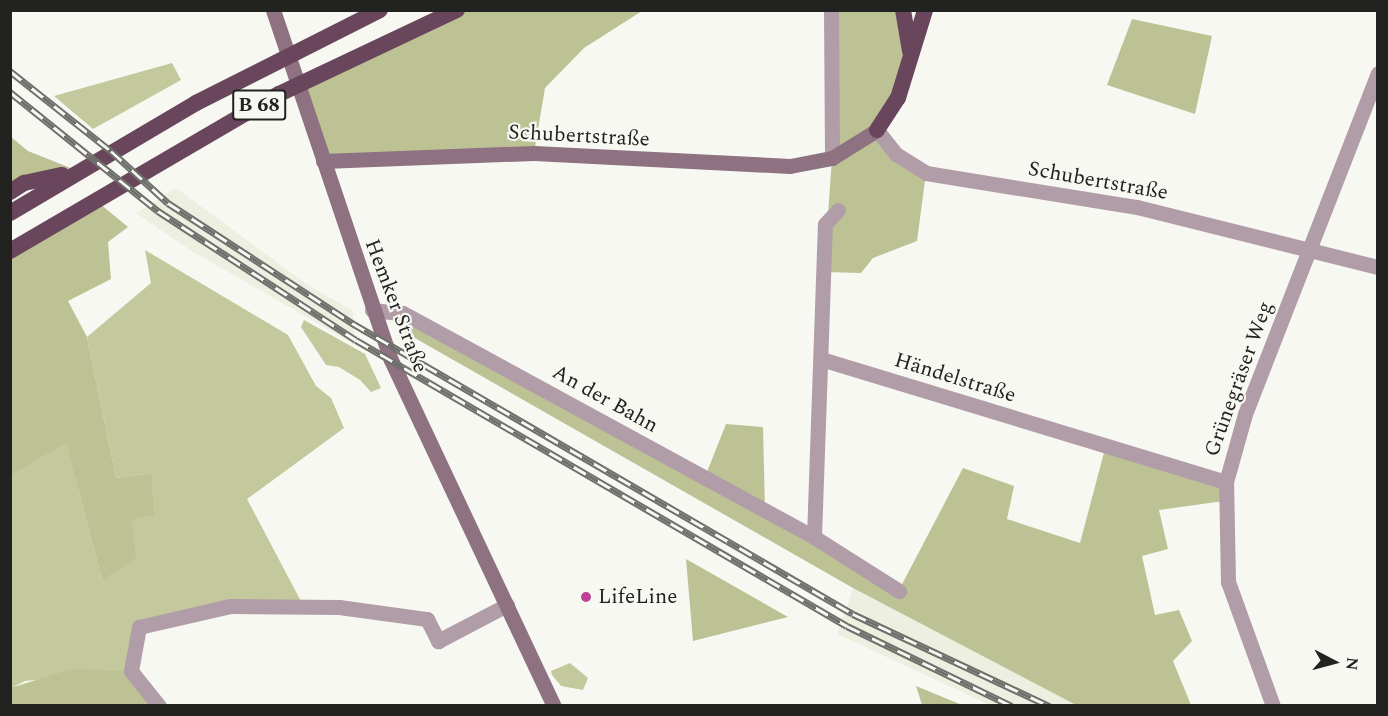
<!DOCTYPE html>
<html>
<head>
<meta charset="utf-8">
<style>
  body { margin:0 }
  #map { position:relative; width:1388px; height:716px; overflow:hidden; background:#f7f8f2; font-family:Spectral,serif }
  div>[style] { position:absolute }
  .built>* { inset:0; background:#edefe1 }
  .green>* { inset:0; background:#c3c89d }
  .forest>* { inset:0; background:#bdc295 }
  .minor>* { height:15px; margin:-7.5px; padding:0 7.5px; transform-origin:7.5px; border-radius:7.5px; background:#b19da8 }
  .secondary>* { height:15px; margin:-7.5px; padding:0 7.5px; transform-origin:7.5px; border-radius:7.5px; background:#8e7282 }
  .trunk>* { height:16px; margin:-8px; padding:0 8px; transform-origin:8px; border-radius:8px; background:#69465c }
  .rail>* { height:7px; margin-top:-3.5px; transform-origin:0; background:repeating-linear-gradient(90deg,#f7f8f2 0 14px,#6f706c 0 28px); box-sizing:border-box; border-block:2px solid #6f706c }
  .dots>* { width:16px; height:16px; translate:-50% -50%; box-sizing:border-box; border:3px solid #f7f8f2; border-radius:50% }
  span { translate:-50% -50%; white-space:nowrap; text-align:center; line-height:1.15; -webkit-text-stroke:4.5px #f7f8f2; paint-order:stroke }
  .shield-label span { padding:2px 4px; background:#f7f8f2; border:2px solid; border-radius:4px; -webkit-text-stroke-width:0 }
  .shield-label { font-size:20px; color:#222220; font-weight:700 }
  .street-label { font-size:21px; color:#222220 }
  .poi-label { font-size:21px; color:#222220 }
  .left { translate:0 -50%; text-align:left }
  .frame { position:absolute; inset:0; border:12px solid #222220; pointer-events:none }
  .north { position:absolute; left:1304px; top:632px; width:60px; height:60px; -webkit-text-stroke:4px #f7f8f2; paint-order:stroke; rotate:96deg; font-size:16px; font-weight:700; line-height:24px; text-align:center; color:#222220 }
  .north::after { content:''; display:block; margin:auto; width:21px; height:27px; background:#222220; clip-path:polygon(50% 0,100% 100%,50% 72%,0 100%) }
</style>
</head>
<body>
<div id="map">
  <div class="built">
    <div style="clip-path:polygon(176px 188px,308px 285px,353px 311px,355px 345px,190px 250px,136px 213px)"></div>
    <div style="clip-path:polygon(853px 588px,958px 642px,1076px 705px,990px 705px,837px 634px)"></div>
  </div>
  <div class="green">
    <div style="clip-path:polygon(172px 63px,181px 80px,93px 129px,54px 96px)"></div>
    <div style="clip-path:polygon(145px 250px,288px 335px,316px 386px,331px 398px,344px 428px,247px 499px,304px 607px,230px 606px,139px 627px,131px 671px,25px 681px,11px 688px,10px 475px,66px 442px,102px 580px,151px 473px,116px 478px,87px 337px,151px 283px)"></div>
    <div style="clip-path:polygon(304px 320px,365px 354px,381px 388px,371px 392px,360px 380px,339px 367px,326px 365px,301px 327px)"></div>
    <div style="clip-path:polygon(570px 663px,588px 678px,583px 690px,561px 686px,552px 675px,551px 671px)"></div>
  </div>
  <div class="forest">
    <div style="clip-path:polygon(457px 11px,642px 11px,584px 48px,545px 88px,534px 153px,323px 161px,297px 85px)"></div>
    <div style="clip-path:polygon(831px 11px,903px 11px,911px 55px,877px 130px,926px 173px,917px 241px,873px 258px,861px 273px,824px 272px,832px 158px)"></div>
    <div style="clip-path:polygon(1132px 19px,1212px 36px,1195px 114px,1107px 85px)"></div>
    <div style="clip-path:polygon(11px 137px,28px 151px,78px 171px,11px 192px)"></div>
    <div style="clip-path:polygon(94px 199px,128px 227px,108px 242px,111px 279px,68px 301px,87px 337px,116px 478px,151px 473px,154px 515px,131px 520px,136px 558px,102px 580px,66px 443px,11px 475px,11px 251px)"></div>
    <div style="clip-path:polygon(393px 310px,705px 477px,726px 424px,763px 427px,765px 510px,899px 590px,963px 468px,1014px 486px,1007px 519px,1080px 543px,1106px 445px,1226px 482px,1224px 501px,1159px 510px,1168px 549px,1142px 556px,1155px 615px,1179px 610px,1192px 641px,1173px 661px,1191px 705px,1076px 705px,853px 588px,406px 333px)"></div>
    <div style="clip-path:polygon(686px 559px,788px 617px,693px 641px)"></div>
    <div style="clip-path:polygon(72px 669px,131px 671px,159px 705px,11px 705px,10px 688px)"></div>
    <div style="clip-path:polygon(916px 686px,962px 705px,922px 705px)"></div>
  </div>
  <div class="minor">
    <div style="left:831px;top:10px;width:148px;rotate:89.6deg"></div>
    <div style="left:877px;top:130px;width:31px;rotate:52deg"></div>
    <div style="left:896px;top:154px;width:36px;rotate:32deg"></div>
    <div style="left:926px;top:173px;width:214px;rotate:9.2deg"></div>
    <div style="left:1137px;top:207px;width:248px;rotate:14deg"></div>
    <div style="left:372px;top:310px;width:31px;rotate:6deg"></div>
    <div style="left:403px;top:313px;width:468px;rotate:28.6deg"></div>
    <div style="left:814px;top:537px;width:313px;rotate:-88deg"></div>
    <div style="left:825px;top:224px;width:19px;rotate:-47deg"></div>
    <div style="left:821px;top:359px;width:423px;rotate:16.9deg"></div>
    <div style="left:814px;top:537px;width:101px;rotate:32.4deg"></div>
    <div style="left:159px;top:706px;width:45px;rotate:-128.7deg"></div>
    <div style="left:131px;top:671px;width:45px;rotate:-79.7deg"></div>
    <div style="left:139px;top:627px;width:93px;rotate:-13deg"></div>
    <div style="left:230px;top:606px;width:109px;rotate:0.5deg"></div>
    <div style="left:339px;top:607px;width:89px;rotate:7.8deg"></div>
    <div style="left:427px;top:619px;width:25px;rotate:63deg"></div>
    <div style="left:438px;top:641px;width:78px;rotate:-27.6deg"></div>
    <div style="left:1273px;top:706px;width:132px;rotate:-109.9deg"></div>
    <div style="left:1228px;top:582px;width:100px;rotate:-91.1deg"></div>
    <div style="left:1226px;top:482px;width:71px;rotate:-74.4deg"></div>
    <div style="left:1245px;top:414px;width:366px;rotate:-68.7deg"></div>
  </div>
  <div class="secondary">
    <div style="left:273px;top:10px;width:369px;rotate:71.4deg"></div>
    <div style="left:391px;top:360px;width:382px;rotate:64.8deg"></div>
    <div style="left:323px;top:161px;width:211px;rotate:-2.2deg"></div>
    <div style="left:534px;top:153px;width:256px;rotate:2.9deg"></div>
    <div style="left:790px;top:166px;width:43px;rotate:-10.8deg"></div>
    <div style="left:832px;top:158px;width:53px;rotate:-31.9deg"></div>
  </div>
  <div class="trunk">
    <div style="left:903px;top:10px;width:42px;rotate:80.3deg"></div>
    <div style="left:877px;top:130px;width:38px;rotate:-57deg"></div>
    <div style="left:898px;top:98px;width:92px;rotate:-72.9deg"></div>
    <div style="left:10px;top:192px;width:17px;rotate:-33deg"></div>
    <div style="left:24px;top:183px;width:39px;rotate:-12deg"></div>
    <div style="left:10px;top:213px;width:216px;rotate:-30.6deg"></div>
    <div style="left:196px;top:103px;width:206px;rotate:-26.8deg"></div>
    <div style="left:10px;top:251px;width:311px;rotate:-30.3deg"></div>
    <div style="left:279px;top:94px;width:197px;rotate:-25.3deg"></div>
  </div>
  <div class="rail">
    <div style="left:10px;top:71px;width:129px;rotate:38.4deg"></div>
    <div style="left:111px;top:151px;width:77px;rotate:42.4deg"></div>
    <div style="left:168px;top:203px;width:220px;rotate:33.1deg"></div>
    <div style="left:352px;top:323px;width:579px;rotate:30.15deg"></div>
    <div style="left:853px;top:614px;width:217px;rotate:25.1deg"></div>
    <div style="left:10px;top:92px;width:190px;rotate:38.8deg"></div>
    <div style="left:158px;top:211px;width:236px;rotate:33.1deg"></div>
    <div style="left:356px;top:340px;width:568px;rotate:30.22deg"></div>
    <div style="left:847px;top:626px;width:183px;rotate:25.9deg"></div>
  </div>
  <div class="dots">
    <div style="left:586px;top:597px;background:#bb4193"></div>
  </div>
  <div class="shield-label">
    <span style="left:259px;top:105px">B 68</span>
  </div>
  <div class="street-label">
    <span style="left:579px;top:136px;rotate:3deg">Schubertstraße</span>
    <span style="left:1098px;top:181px;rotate:10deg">Schubertstraße</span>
    <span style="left:396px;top:306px;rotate:69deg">Hemker Straße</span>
    <span style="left:955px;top:378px;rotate:17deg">Händelstraße</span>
    <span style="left:1239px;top:379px;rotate:-70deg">Grünegräser Weg</span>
    <span style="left:605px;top:399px;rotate:29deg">An der Bahn</span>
  </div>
  <div class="poi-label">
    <span class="left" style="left:598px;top:597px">LifeLine</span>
  </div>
  <div class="frame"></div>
  <div class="north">N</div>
</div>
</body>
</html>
